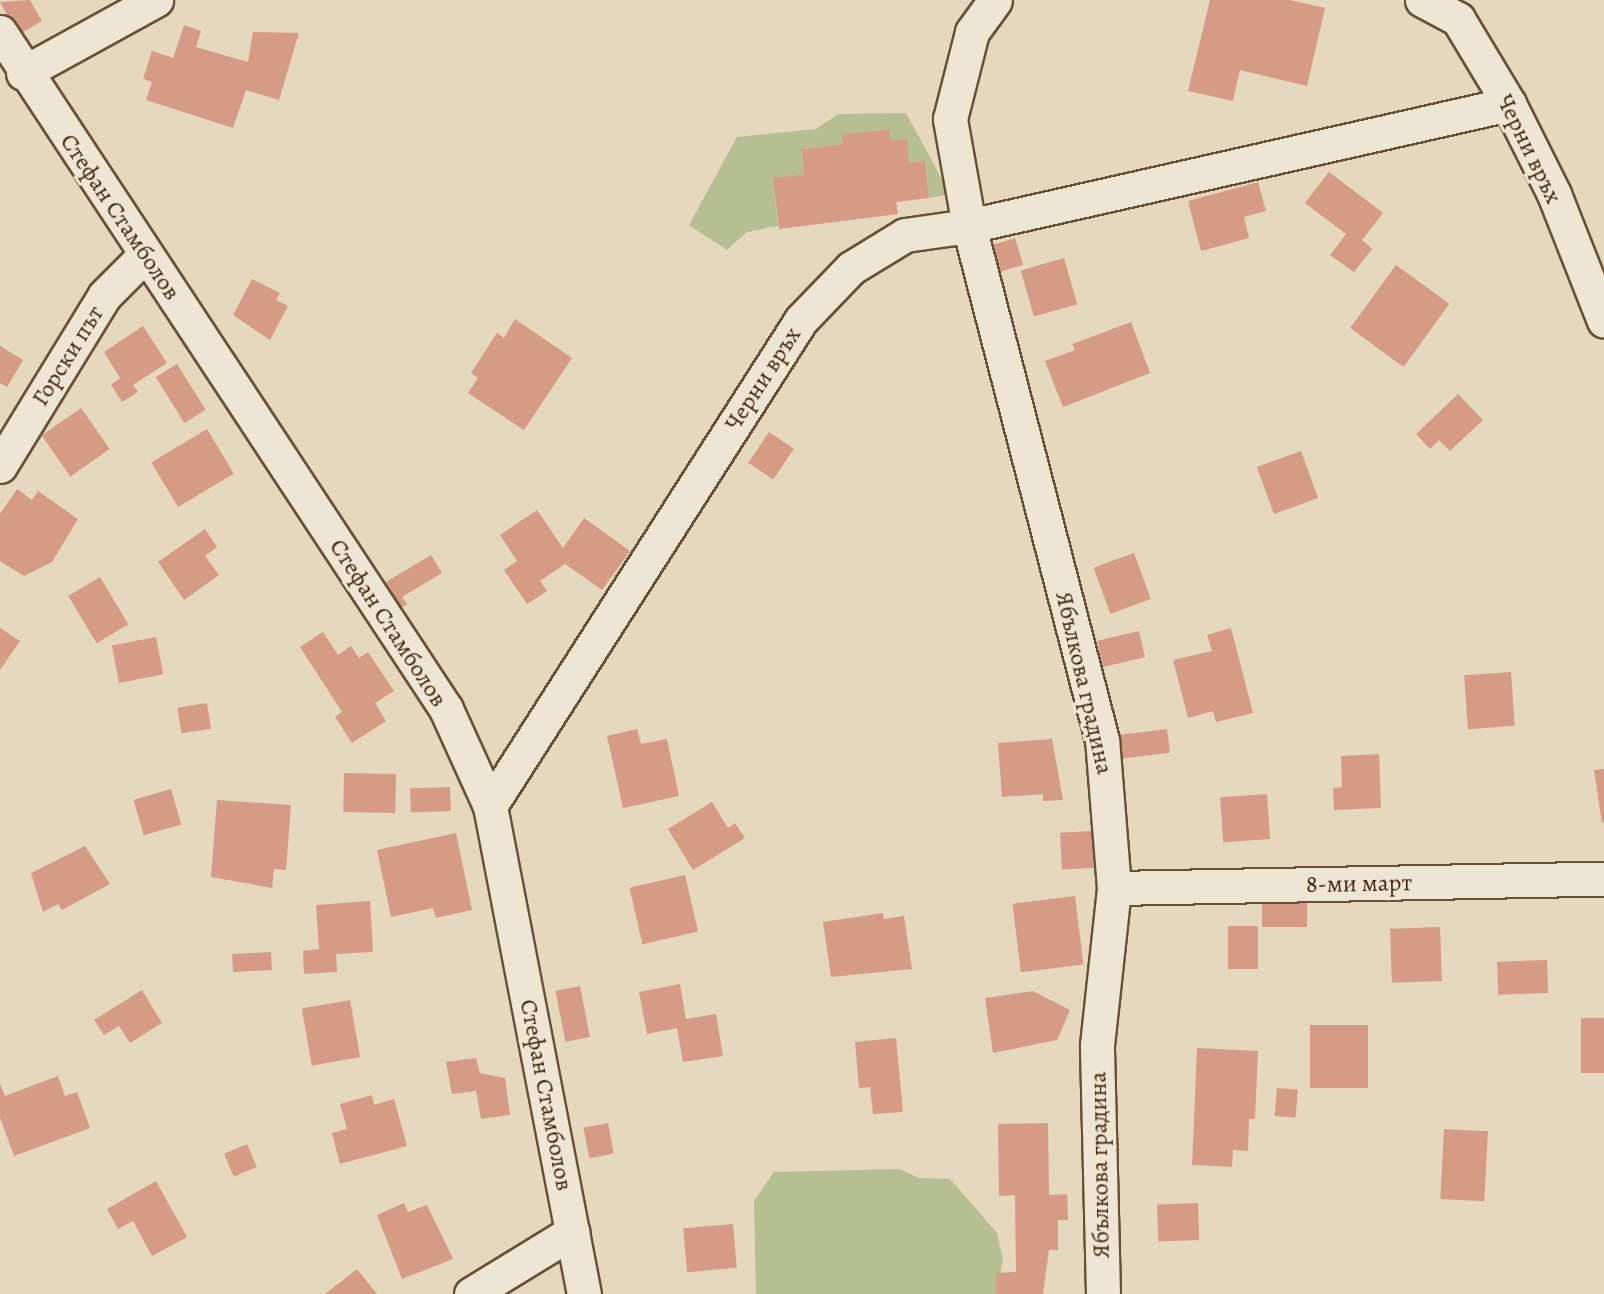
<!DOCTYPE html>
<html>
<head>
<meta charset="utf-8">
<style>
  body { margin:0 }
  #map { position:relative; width:1604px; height:1294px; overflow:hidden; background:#e5d8be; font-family:Alegreya,serif }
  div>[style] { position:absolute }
  .green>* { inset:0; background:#b5bf91 }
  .building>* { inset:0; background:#d59b84; transform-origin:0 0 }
  .roads { filter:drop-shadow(2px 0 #685035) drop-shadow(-2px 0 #685035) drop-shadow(0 2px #685035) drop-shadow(0 -2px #685035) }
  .street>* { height:33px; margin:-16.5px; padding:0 16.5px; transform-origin:16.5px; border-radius:16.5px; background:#eee6d5 }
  span { translate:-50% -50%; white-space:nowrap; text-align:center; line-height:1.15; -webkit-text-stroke:6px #eee6d5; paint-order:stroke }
  .street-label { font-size:24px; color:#3f2307 }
</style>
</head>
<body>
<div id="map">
  <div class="green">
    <div style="clip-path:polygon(906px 113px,950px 194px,929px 198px,925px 161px,909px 163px,906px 138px,891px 140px,889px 129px,841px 136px,843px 144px,802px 149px,804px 174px,773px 178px,778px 226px,747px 232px,727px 250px,689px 225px,737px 137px,816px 129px,838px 114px)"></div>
    <div style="clip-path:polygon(900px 1169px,919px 1178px,950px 1179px,997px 1233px,1003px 1260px,996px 1294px,756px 1294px,754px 1201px,774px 1172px)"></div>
  </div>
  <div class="building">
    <div style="clip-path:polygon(30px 0,42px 21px,18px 35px,0 2px)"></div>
    <div style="clip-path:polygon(1210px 0,1290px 0,1325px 8px,1307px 86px,1240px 70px,1233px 101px,1188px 91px)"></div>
    <div style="clip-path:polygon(184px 25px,201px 31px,196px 47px,248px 62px,253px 32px,299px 33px,279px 100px,246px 90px,233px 128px,146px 100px,152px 82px,143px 79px,152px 51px,173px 58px)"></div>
    <div style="clip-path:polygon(889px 129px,891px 140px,907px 138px,909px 163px,925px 161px,929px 198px,896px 202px,898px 214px,779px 229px,773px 178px,804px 174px,802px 149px,843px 144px,841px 135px)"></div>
    <div style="clip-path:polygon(1329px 172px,1383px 213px,1362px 240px,1372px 249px,1354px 272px,1330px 255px,1346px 234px,1305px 203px)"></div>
    <div style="clip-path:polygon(1258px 182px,1266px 211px,1244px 217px,1249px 238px,1201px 251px,1188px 201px)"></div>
    <div style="left:1015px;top:238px;width:28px;height:28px;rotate:73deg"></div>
    <div style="left:1064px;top:258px;width:48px;height:45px;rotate:74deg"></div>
    <div style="left:1396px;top:265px;width:66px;height:78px;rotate:36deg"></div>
    <div style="clip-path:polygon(252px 279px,280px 293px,276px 300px,288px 306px,270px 340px,233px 315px)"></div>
    <div style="clip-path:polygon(515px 319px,572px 358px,524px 430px,468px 393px,478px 378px,471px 373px,497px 333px,504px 338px)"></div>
    <div style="clip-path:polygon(1131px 322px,1150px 373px,1063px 407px,1045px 361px,1075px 350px,1072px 344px)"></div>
    <div style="clip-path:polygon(143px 326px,167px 363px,133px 385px,138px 392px,122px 402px,111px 385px,120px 378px,104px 352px)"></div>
    <div style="clip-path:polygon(0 346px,23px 360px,7px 387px,0 383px)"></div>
    <div style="left:177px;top:364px;width:54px;height:25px;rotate:58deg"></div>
    <div style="clip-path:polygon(1458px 394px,1483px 420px,1450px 451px,1439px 440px,1430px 449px,1416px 434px)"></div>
    <div style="left:81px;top:408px;width:50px;height:48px;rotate:55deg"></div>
    <div style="left:207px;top:429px;width:52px;height:65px;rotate:59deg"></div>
    <div style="left:769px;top:432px;width:30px;height:37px;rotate:34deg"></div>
    <div style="left:1301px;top:451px;width:50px;height:47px;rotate:70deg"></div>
    <div style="clip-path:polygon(17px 489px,32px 500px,38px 491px,78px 519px,52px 562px,24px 576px,0 561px,0 514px)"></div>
    <div style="clip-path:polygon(537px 510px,563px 548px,584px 518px,630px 551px,602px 590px,565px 564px,540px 581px,547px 591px,527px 604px,504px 570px,517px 561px,500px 535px)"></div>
    <div style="clip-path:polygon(205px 529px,217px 547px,205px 556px,219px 575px,184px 600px,158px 562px)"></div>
    <div style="left:1134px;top:553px;width:49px;height:43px;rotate:70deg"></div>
    <div style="clip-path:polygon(431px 555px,442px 573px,402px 597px,407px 604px,401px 608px,386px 582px)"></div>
    <div style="left:100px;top:577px;width:55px;height:37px;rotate:59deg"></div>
    <div style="clip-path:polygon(0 628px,20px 641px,0 670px)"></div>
    <div style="clip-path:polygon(1231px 628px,1253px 713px,1216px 722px,1213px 711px,1188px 718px,1173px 660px,1212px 651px,1207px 635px)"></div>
    <div style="left:1139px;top:631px;width:27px;height:43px;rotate:77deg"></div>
    <div style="clip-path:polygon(323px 632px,338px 655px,351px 646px,359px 658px,368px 652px,394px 691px,375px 703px,386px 721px,352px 743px,335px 717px,342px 712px,300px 647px)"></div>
    <div style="left:156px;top:637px;width:38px;height:45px;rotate:79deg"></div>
    <div style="left:1511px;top:672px;width:54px;height:47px;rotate:86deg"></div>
    <div style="left:207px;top:703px;width:26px;height:30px;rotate:81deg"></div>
    <div style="clip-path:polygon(637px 729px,641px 744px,667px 739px,679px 796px,623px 808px,607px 736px)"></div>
    <div style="left:1167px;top:729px;width:24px;height:51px;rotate:83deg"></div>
    <div style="clip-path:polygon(1052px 739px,1063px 800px,1043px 801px,1043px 794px,1002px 797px,998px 743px)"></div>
    <div style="clip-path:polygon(1379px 754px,1381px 808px,1334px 810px,1333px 788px,1342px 787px,1341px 756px)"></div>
    <div style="clip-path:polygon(1604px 769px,1604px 822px,1602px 823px,1594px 770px)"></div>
    <div style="left:344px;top:773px;width:52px;height:39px;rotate:1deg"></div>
    <div style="left:450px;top:787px;width:24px;height:40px;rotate:88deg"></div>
    <div style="left:171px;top:789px;width:37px;height:39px;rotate:74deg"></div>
    <div style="left:1267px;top:794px;width:45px;height:47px;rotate:86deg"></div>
    <div style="clip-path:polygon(217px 800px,291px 805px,286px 870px,274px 869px,272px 888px,211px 877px)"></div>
    <div style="clip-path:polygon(712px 802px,728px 828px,735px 823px,745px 838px,693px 870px,668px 829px)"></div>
    <div style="left:1092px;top:831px;width:37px;height:32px;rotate:87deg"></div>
    <div style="clip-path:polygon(456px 833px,472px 910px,436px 918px,433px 908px,391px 917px,377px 850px)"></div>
    <div style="clip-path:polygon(85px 846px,110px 884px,62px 910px,58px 904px,43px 912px,31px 873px)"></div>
    <div style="left:685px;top:875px;width:58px;height:57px;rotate:77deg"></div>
    <div style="left:1307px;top:895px;width:32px;height:45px;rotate:90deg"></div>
    <div style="left:1075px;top:896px;width:69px;height:63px;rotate:83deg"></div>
    <div style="clip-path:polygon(370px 901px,373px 952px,336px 954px,337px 972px,304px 974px,303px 951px,319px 949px,316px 905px)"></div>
    <div style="clip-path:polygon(883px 913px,884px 919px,904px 916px,912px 969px,831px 977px,823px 922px)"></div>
    <div style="left:1228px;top:926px;width:30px;height:43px"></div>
    <div style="left:1440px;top:927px;width:54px;height:50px;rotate:88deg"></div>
    <div style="left:271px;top:952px;width:18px;height:39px;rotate:87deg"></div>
    <div style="left:1547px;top:960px;width:33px;height:50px;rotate:88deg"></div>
    <div style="clip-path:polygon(680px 984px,686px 1019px,716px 1014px,723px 1056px,683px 1062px,677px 1028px,647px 1034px,639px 992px)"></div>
    <div style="left:580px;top:986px;width:52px;height:25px;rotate:79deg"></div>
    <div style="clip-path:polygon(142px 990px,162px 1023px,130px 1043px,119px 1026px,104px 1035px,94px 1020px)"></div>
    <div style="clip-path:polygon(1033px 991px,1070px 1010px,1057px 1040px,993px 1053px,985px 998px)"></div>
    <div style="left:350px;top:1000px;width:58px;height:49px;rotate:80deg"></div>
    <div style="left:1604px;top:1018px;width:55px;height:23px;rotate:90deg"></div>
    <div style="left:1310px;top:1025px;width:58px;height:63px"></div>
    <div style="clip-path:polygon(896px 1038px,903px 1112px,873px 1114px,870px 1087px,859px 1088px,855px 1042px)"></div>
    <div style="clip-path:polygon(1197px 1048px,1258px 1051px,1255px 1119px,1249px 1119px,1248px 1151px,1233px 1150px,1232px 1167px,1192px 1165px)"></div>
    <div style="clip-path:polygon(476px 1058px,480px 1073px,505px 1078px,510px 1115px,481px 1119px,476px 1091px,452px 1094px,446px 1062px)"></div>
    <div style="clip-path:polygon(58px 1076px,65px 1096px,77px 1092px,90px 1128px,14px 1156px,0 1117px,0 1084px,5px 1096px)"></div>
    <div style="left:1277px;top:1088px;width:21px;height:28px;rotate:5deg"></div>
    <div style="clip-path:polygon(372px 1095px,374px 1105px,394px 1099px,407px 1146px,340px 1164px,332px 1133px,347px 1129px,340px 1104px)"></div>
    <div style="left:608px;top:1123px;width:31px;height:25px;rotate:79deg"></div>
    <div style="clip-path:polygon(1048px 1123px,1049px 1195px,1067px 1194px,1068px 1220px,1058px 1220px,1058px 1250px,1049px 1250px,1043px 1294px,996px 1294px,996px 1273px,1016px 1272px,1015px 1195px,999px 1196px,998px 1124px)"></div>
    <div style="left:1444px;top:1129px;width:44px;height:70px;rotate:3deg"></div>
    <div style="left:247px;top:1144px;width:25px;height:25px;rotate:67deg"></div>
    <div style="clip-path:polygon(156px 1181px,187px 1237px,152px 1256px,133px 1221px,118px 1229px,107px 1209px)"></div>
    <div style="clip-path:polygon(404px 1203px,408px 1212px,427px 1205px,453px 1259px,402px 1279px,377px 1215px)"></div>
    <div style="left:1198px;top:1203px;width:37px;height:41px;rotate:88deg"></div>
    <div style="left:733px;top:1224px;width:44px;height:50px;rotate:85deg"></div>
    <div style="clip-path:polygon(357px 1269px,377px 1294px,325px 1294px)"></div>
  </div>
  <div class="roads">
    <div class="street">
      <div style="left:1422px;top:0;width:41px;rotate:27.8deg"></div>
      <div style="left:1458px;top:19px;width:99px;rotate:59deg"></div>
      <div style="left:1509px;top:104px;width:101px;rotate:63.4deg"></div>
      <div style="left:1554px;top:194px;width:136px;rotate:68.5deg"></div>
      <div style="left:0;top:32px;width:811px;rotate:56.62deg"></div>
      <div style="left:446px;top:709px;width:107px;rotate:65.6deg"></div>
      <div style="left:490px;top:806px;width:497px;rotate:79.1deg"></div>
      <div style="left:23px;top:73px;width:152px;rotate:-28.8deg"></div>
      <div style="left:0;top:466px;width:199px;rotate:-58.5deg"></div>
      <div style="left:104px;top:296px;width:59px;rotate:-45deg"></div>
      <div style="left:490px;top:806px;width:577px;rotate:-57.38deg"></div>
      <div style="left:801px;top:320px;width:72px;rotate:-46.1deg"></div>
      <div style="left:851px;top:268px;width:63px;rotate:-31.4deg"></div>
      <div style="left:905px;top:235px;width:65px;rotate:-8deg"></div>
      <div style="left:969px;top:226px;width:109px;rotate:-100.1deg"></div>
      <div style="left:950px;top:119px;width:90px;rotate:-75.8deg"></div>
      <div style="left:972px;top:32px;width:39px;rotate:-54deg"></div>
      <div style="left:1114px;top:888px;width:490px;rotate:-1.1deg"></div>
      <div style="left:471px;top:1294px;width:119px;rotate:-31.5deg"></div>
      <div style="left:1103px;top:1294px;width:249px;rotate:-91.4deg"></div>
      <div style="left:1097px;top:1045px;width:158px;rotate:-83.8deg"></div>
      <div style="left:1114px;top:888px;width:148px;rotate:-94.6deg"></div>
      <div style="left:1102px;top:740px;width:531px;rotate:-104.51deg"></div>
      <div style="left:969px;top:226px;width:554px;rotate:-12.73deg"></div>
    </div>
  </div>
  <div class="street-label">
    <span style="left:1529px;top:149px;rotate:64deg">Черни връх</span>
    <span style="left:120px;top:217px;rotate:56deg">Стефан Стамболов</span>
    <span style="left:68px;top:356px;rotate:-58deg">Горски път</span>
    <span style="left:763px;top:379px;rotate:-57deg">Черни връх</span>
    <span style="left:388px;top:623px;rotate:57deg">Стефан Стамболов</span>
    <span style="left:1084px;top:683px;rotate:77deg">Ябълкова градина</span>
    <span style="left:1359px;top:884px;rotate:-1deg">8-ми март</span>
    <span style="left:546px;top:1095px;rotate:79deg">Стефан Стамболов</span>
    <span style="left:1100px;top:1165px;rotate:-91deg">Ябълкова градина</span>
  </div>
</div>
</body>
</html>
